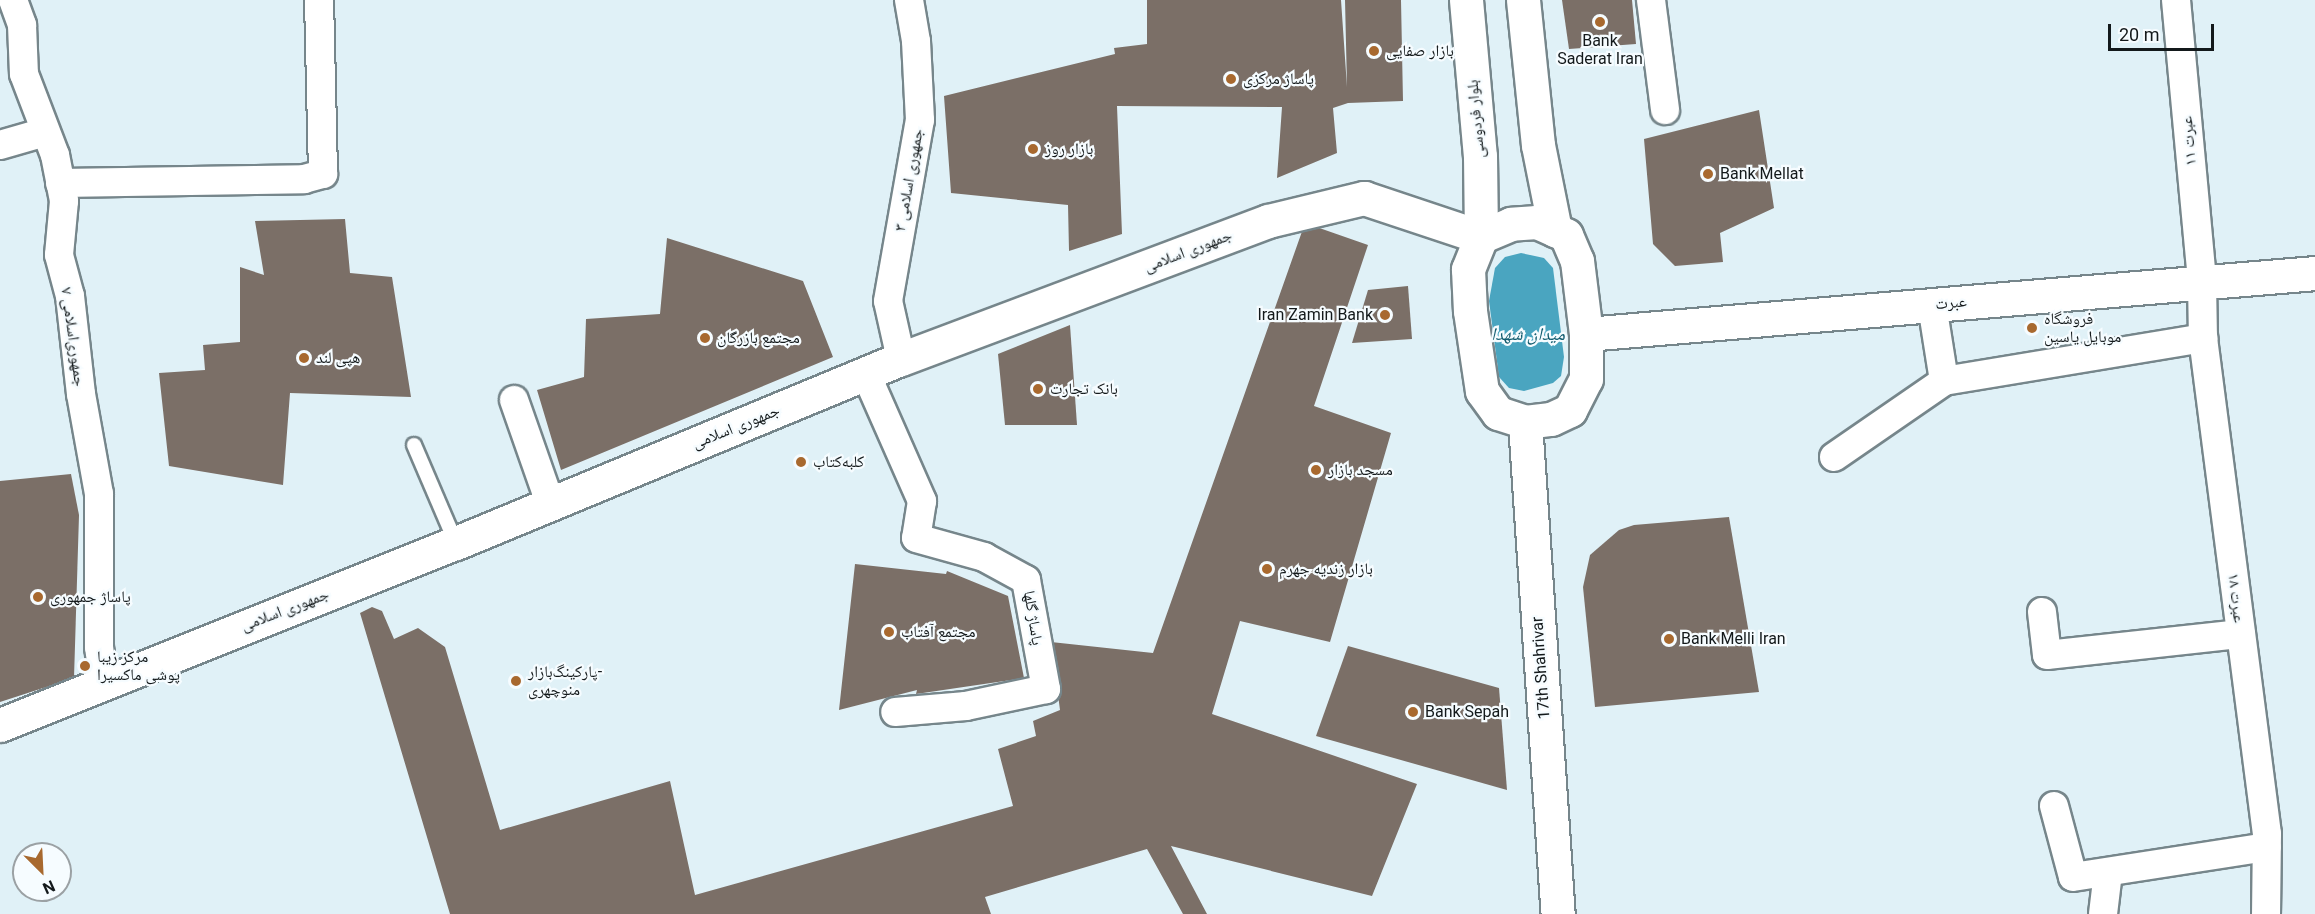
<!DOCTYPE html>
<html>
<head>
<meta charset="utf-8">
<style>
  body { margin:0 }
  #map { position:relative; width:2315px; height:914px; overflow:hidden; background:#e0f1f7; font-family:Roboto,"Noto Naskh Arabic",sans-serif }
  div>[style] { position:absolute }
  .water>* { inset:0; background:#4aa5c0 }
  .building>* { inset:0; background:#7b6f67 }
  .roads { filter:drop-shadow(2px 0 #76868b) drop-shadow(-2px 0 #76868b) drop-shadow(0 2px #76868b) drop-shadow(0 -2px #76868b) }
  .lane>* { height:14px; margin:-7px; padding:0 7px; transform-origin:7px; border-radius:7px; background:#fff }
  .street>* { height:28px; margin:-14px; padding:0 14px; transform-origin:14px; border-radius:14px; background:#fff }
  .secondary>* { height:33px; margin:-16.5px; padding:0 16.5px; transform-origin:16.5px; border-radius:16.5px; background:#fff }
  .dots>* { width:16px; height:16px; translate:-50% -50%; box-sizing:border-box; border:3px solid #f6fcff; border-radius:50% }
  span { translate:-50% -50%; white-space:nowrap; text-align:center; line-height:1.15; -webkit-text-stroke:4.5px #f6fcff; paint-order:stroke }
  .poi-label { font-size:16px; color:#13191b }
  .left { translate:0 -50%; text-align:left }
  .right { translate:-100% -50%; text-align:right }
  .street-label { font-size:16px; color:#13191b }
  .water-label { font-size:18px; color:#145e71; font-style:italic }
  .north { position:absolute; left:12px; top:842px; width:60px; height:60px; box-sizing:border-box; background:#f6fcff; border:2px solid #9ba1a4; border-radius:50%; rotate:156deg; font-size:16px; font-weight:700; line-height:24px; text-align:center; color:#13191b }
  .north::after { content:''; display:block; margin:auto; width:21px; height:27px; background:#a8692f; clip-path:polygon(50% 0,100% 100%,50% 72%,0 100%) }
  .scale { position:absolute; left:2108px; top:24px; width:106px; height:27px; box-sizing:border-box; border:3px solid #13191b; border-top:0; padding-left:8px; font-size:18px; line-height:21px; white-space:nowrap; color:#13191b; -webkit-text-stroke:4px #f6fcff; paint-order:stroke }
</style>
</head>
<body>
<div id="map">
  <div class="water">
    <div style="clip-path:polygon(1521px 253px,1544px 258px,1553px 268px,1564px 357px,1561px 376px,1553px 383px,1524px 391px,1509px 388px,1499px 377px,1489px 301px,1495px 268px,1505px 257px)"></div>
  </div>
  <div class="building">
    <div style="clip-path:polygon(1147px 0,1341px 0,1347px 87px,1345px 0,1401px 0,1403px 101px,1348px 103px,1333px 108px,1337px 153px,1277px 178px,1282px 107px,1117px 106px,1122px 234px,1069px 251px,1068px 205px,951px 193px,944px 96px,1115px 54px,1114px 48px,1147px 44px)"></div>
    <div style="clip-path:polygon(1562px 0,1632px 0,1636px 44px,1569px 49px)"></div>
    <div style="clip-path:polygon(1759px 110px,1774px 208px,1720px 233px,1723px 262px,1675px 266px,1653px 244px,1644px 139px)"></div>
    <div style="clip-path:polygon(345px 219px,350px 273px,392px 277px,411px 397px,290px 393px,283px 485px,169px 466px,159px 373px,205px 370px,203px 345px,240px 342px,240px 267px,264px 275px,255px 221px)"></div>
    <div style="clip-path:polygon(1305px 223px,1368px 245px,1314px 406px,1391px 433px,1330px 642px,1240px 621px,1212px 714px,1417px 784px,1372px 896px,1171px 846px,1207px 914px,1183px 914px,1147px 849px,985px 897px,991px 914px,450px 914px,360px 613px,372px 607px,382px 611px,394px 639px,418px 628px,445px 647px,500px 830px,670px 781px,695px 895px,1013px 806px,998px 749px,1036px 736px,1033px 721px,1060px 710px,1051px 642px,1153px 653px)"></div>
    <div style="clip-path:polygon(667px 238px,803px 281px,833px 357px,561px 470px,537px 390px,584px 377px,586px 319px,660px 314px)"></div>
    <div style="clip-path:polygon(1408px 286px,1412px 339px,1352px 343px,1368px 290px)"></div>
    <div style="clip-path:polygon(1070px 325px,1077px 425px,1005px 425px,998px 354px)"></div>
    <div style="clip-path:polygon(71px 474px,79px 515px,74px 678px,0 702px,0 481px)"></div>
    <div style="clip-path:polygon(1729px 517px,1759px 692px,1595px 707px,1583px 587px,1590px 555px,1619px 530px,1634px 525px)"></div>
    <div style="clip-path:polygon(855px 564px,946px 574px,947px 571px,1008px 596px,1024px 678px,916px 694px,917px 690px,839px 710px)"></div>
    <div style="clip-path:polygon(1348px 646px,1499px 688px,1507px 790px,1316px 736px)"></div>
  </div>
  <div class="roads">
    <div class="lane">
      <div style="left:414px;top:445px;width:107px;rotate:66.8deg"></div>
    </div>
    <div class="street">
      <div style="left:13px;top:0;width:27px;rotate:70deg"></div>
      <div style="left:22px;top:25px;width:49px;rotate:87.7deg"></div>
      <div style="left:24px;top:74px;width:87px;rotate:69.1deg"></div>
      <div style="left:55px;top:155px;width:47px;rotate:78.9deg"></div>
      <div style="left:64px;top:201px;width:54px;rotate:95.3deg"></div>
      <div style="left:59px;top:255px;width:42px;rotate:75deg"></div>
      <div style="left:70px;top:296px;width:99px;rotate:83.6deg"></div>
      <div style="left:81px;top:394px;width:102px;rotate:79.8deg"></div>
      <div style="left:99px;top:494px;width:153px;rotate:90deg"></div>
      <div style="left:99px;top:647px;width:34px;rotate:82deg"></div>
      <div style="left:1651px;top:0;width:111px;rotate:82.7deg"></div>
      <div style="left:2176px;top:0;width:283px;rotate:84.7deg"></div>
      <div style="left:2202px;top:282px;width:56px;rotate:89deg"></div>
      <div style="left:2203px;top:338px;width:500px;rotate:82.65deg"></div>
      <div style="left:2267px;top:834px;width:80px;rotate:90.7deg"></div>
      <div style="left:0;top:145px;width:47px;rotate:-16.1deg"></div>
      <div style="left:60px;top:183px;width:244px;rotate:-0.9deg"></div>
      <div style="left:304px;top:179px;width:20px;rotate:-15deg"></div>
      <div style="left:323px;top:174px;width:174px;rotate:-91.3deg"></div>
      <div style="left:1932px;top:305px;width:77px;rotate:81deg"></div>
      <div style="left:901px;top:359px;width:59px;rotate:-102.6deg"></div>
      <div style="left:888px;top:301px;width:184px;rotate:-80deg"></div>
      <div style="left:920px;top:120px;width:79px;rotate:-92.9deg"></div>
      <div style="left:916px;top:41px;width:42px;rotate:-99.7deg"></div>
      <div style="left:866px;top:374px;width:139px;rotate:66.2deg"></div>
      <div style="left:922px;top:501px;width:37px;rotate:99deg"></div>
      <div style="left:916px;top:538px;width:71px;rotate:15.6deg"></div>
      <div style="left:984px;top:557px;width:48px;rotate:28.7deg"></div>
      <div style="left:1026px;top:580px;width:111px;rotate:79.6deg"></div>
      <div style="left:1046px;top:689px;width:82px;rotate:168deg"></div>
      <div style="left:966px;top:706px;width:71px;rotate:175.2deg"></div>
      <div style="left:514px;top:400px;width:109px;rotate:70.7deg"></div>
      <div style="left:1834px;top:457px;width:134px;rotate:-34.6deg"></div>
      <div style="left:1944px;top:381px;width:263px;rotate:-9.4deg"></div>
      <div style="left:2042px;top:612px;width:43px;rotate:83.4deg"></div>
      <div style="left:2047px;top:655px;width:195px;rotate:-6.2deg"></div>
      <div style="left:2054px;top:806px;width:73px;rotate:75deg"></div>
      <div style="left:2073px;top:877px;width:196px;rotate:-8.8deg"></div>
      <div style="left:2103px;top:914px;width:42px;rotate:-83.2deg"></div>
    </div>
    <div class="secondary">
      <div style="left:1466px;top:0;width:157px;rotate:84.9deg"></div>
      <div style="left:1480px;top:156px;width:81px;rotate:89.3deg"></div>
      <div style="left:1481px;top:237px;width:35px;rotate:112deg"></div>
      <div style="left:1468px;top:269px;width:42px;rotate:87.3deg"></div>
      <div style="left:1470px;top:311px;width:81px;rotate:81.5deg"></div>
      <div style="left:1482px;top:391px;width:27px;rotate:54deg"></div>
      <div style="left:1498px;top:413px;width:28px;rotate:18deg"></div>
      <div style="left:1525px;top:422px;width:26px;rotate:-7deg"></div>
      <div style="left:1551px;top:419px;width:21px;rotate:-25deg"></div>
      <div style="left:1570px;top:410px;width:35px;rotate:-63deg"></div>
      <div style="left:1586px;top:379px;width:45px;rotate:-90deg"></div>
      <div style="left:1586px;top:334px;width:74px;rotate:-97deg"></div>
      <div style="left:1577px;top:261px;width:28px;rotate:-113deg"></div>
      <div style="left:1566px;top:235px;width:32px;rotate:-156deg"></div>
      <div style="left:1537px;top:222px;width:26px;rotate:176deg"></div>
      <div style="left:1511px;top:224px;width:33px;rotate:157deg"></div>
      <div style="left:1523px;top:0;width:146px;rotate:84.1deg"></div>
      <div style="left:1538px;top:145px;width:87px;rotate:78.7deg"></div>
      <div style="left:1586px;top:334px;width:732px;rotate:-4.78deg"></div>
      <div style="left:1525px;top:422px;width:493px;rotate:86.2deg"></div>
      <div style="left:0;top:725px;width:491px;rotate:-21.8deg"></div>
      <div style="left:456px;top:543px;width:482px;rotate:-22.5deg"></div>
      <div style="left:901px;top:359px;width:392px;rotate:-20.6deg"></div>
      <div style="left:1268px;top:221px;width:99px;rotate:-13.5deg"></div>
      <div style="left:1364px;top:198px;width:123px;rotate:18.4deg"></div>
    </div>
  </div>
  <div class="dots">
    <div style="left:1600px;top:22px;background:#a8692f"></div>
    <div style="left:1374px;top:51px;background:#a8692f"></div>
    <div style="left:1231px;top:79px;background:#a8692f"></div>
    <div style="left:1033px;top:149px;background:#a8692f"></div>
    <div style="left:1708px;top:174px;background:#a8692f"></div>
    <div style="left:1385px;top:315px;background:#a8692f"></div>
    <div style="left:2032px;top:328px;background:#a8692f"></div>
    <div style="left:705px;top:338px;background:#a8692f"></div>
    <div style="left:304px;top:358px;background:#a8692f"></div>
    <div style="left:1038px;top:389px;background:#a8692f"></div>
    <div style="left:801px;top:462px;background:#a8692f"></div>
    <div style="left:1316px;top:470px;background:#a8692f"></div>
    <div style="left:1267px;top:569px;background:#a8692f"></div>
    <div style="left:38px;top:597px;background:#a8692f"></div>
    <div style="left:889px;top:632px;background:#a8692f"></div>
    <div style="left:1669px;top:639px;background:#a8692f"></div>
    <div style="left:85px;top:666px;background:#a8692f"></div>
    <div style="left:516px;top:681px;background:#a8692f"></div>
    <div style="left:1413px;top:712px;background:#a8692f"></div>
  </div>
  <div class="poi-label">
    <span style="left:1600px;top:50px">Bank<br>Saderat Iran</span>
    <span class="left" style="left:1386px;top:51px">بازار صفایی</span>
    <span class="left" style="left:1243px;top:79px">پاساژ مرکزی</span>
    <span class="left" style="left:1045px;top:149px">بازار روز</span>
    <span class="left" style="left:1720px;top:174px">Bank Mellat</span>
    <span class="right" style="left:1373px;top:315px">Iran Zamin Bank</span>
    <span class="left" style="left:2044px;top:328px">فروشگاه<br>موبایل یاسین</span>
    <span class="left" style="left:717px;top:338px">مجتمع بازرگان</span>
    <span class="left" style="left:316px;top:358px">هپی لند</span>
    <span class="left" style="left:1050px;top:389px">بانک تجارت</span>
    <span class="left" style="left:813px;top:462px">کلبه‌کتاب</span>
    <span class="left" style="left:1328px;top:470px">مسجد بازار</span>
    <span class="left" style="left:1279px;top:569px">بازار زندیه جهرم</span>
    <span class="left" style="left:50px;top:597px">پاساژ جمهوری</span>
    <span class="left" style="left:901px;top:632px">مجتمع آفتاب</span>
    <span class="left" style="left:1681px;top:639px">Bank Melli Iran</span>
    <span class="left" style="left:97px;top:666px">مرکز زیبا<br>پوشی ماکسیرا</span>
    <span class="left" style="left:528px;top:681px">پارکینگ‌بازار-<br>منوچهری</span>
    <span class="left" style="left:1425px;top:712px">Bank Sepah</span>
  </div>
  <div class="street-label">
    <span style="left:1476px;top:119px;rotate:-95deg">بلوار فردوسی</span>
    <span style="left:2189px;top:141px;rotate:-95deg">عبرت ۱۱</span>
    <span style="left:909px;top:180px;rotate:-80deg">جمهوری اسلامی ۳</span>
    <span style="left:1188px;top:251px;rotate:-21deg">جمهوری اسلامی</span>
    <span style="left:1951px;top:303px;rotate:-5deg">عبرت</span>
    <span style="left:73px;top:337px;rotate:82deg">جمهوری‌اسلامی ۷</span>
    <span style="left:736px;top:427px;rotate:-22deg">جمهوری اسلامی</span>
    <span style="left:2236px;top:598px;rotate:83deg">عبرت ۱۸</span>
    <span style="left:285px;top:610px;rotate:-21deg">جمهوری اسلامی</span>
    <span style="left:1033px;top:618px;rotate:81deg">پاساژ گلها</span>
    <span style="left:1541px;top:668px;rotate:-94deg">17th Shahrivar</span>
  </div>
  <div class="water-label">
    <span style="left:1528px;top:334px">میدان شهدا</span>
  </div>
  <div class="north">N</div>
  <div class="scale">20 m</div>
</div>
</body>
</html>
